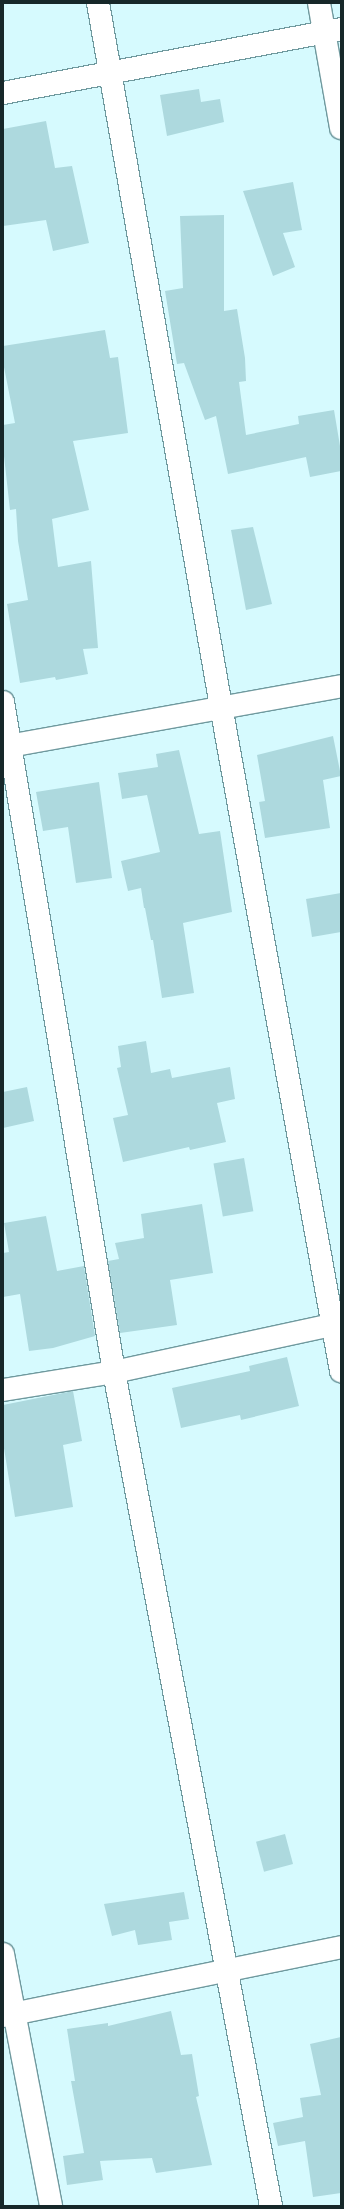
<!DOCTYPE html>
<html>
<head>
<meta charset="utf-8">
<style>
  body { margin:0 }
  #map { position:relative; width:344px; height:2209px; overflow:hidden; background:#d6fafe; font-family:Barlow,sans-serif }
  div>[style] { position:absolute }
  .building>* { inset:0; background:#add9de; transform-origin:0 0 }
  .roads { filter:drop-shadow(1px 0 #6f999e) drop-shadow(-1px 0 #6f999e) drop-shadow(0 1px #6f999e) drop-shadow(0 -1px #6f999e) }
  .minor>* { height:22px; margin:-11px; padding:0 11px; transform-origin:11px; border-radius:11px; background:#fff }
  span { translate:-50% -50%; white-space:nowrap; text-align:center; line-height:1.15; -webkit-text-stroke:3px #fff; paint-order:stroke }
  .frame { position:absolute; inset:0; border:4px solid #162729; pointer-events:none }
</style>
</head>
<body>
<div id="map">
  <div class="building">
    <div style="clip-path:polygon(199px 89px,201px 102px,220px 99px,224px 122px,167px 136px,160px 95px)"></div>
    <div style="clip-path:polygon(46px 121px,55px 168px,72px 166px,89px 243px,53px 251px,46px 220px,3px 226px,3px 129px)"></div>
    <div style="clip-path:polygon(293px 182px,302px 230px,283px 233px,295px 267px,273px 276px,243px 191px)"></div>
    <div style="clip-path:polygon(224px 215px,224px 311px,237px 309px,245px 358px,246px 381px,239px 382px,246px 435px,299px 424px,298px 416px,334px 410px,341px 452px,341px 471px,310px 477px,306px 457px,228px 474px,216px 416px,205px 420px,184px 363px,177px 364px,165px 291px,183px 288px,180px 216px)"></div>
    <div style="clip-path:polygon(105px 330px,110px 358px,118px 357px,128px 433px,73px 441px,89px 510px,52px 519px,58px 567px,91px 561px,98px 648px,83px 649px,88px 674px,56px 680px,55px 677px,20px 683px,7px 604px,28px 600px,18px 541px,16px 509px,10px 510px,3px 447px,3px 425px,15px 423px,3px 362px,3px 346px)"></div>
    <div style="clip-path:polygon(253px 527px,272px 604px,246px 610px,231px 530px)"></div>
    <div style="clip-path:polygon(333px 736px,341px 776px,323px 780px,330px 828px,265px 838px,259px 802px,265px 801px,257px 755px)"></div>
    <div style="clip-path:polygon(179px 750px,199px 834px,220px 831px,232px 912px,183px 923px,194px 993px,162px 998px,153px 940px,151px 940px,145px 908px,144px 908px,141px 888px,128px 891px,121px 861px,160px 852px,147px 795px,122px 799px,118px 773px,158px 767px,156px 754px)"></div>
    <div style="clip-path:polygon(99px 782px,112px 878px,76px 883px,68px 827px,43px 831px,36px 792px)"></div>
    <div style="clip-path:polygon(341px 893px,341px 932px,312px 937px,306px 899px)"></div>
    <div style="clip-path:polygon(146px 1041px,151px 1073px,170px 1069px,172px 1078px,230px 1067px,235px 1099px,217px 1103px,226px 1142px,190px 1150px,189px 1147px,123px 1162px,113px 1118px,128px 1115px,117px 1068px,121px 1067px,118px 1046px)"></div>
    <div style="clip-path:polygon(27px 1087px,34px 1121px,3px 1128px,3px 1092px)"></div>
    <div style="left:244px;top:1158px;width:54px;height:31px;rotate:80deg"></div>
    <div style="clip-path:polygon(202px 1204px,213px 1273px,170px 1280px,177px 1325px,120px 1333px,108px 1261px,119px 1259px,115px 1243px,144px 1238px,141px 1214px)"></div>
    <div style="clip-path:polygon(46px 1216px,57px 1271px,84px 1266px,95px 1336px,53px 1348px,29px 1351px,20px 1294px,3px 1297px,3px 1253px,9px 1252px,4px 1223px)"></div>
    <div style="clip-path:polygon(287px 1357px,299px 1406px,241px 1420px,240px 1415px,181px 1428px,172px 1388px,250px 1371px,249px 1366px)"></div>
    <div style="clip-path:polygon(73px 1391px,82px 1441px,63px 1445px,73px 1507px,15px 1517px,3px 1442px,3px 1405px)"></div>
    <div style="left:285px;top:1834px;width:31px;height:30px;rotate:75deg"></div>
    <div style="clip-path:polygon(184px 1892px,189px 1919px,169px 1922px,172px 1940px,138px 1945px,135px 1930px,112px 1936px,104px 1904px)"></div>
    <div style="clip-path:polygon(171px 2011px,181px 2055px,192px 2054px,199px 2096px,196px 2097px,212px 2165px,156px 2173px,152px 2158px,100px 2161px,103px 2180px,67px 2185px,63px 2156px,84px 2153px,71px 2081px,75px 2081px,67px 2029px,108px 2023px,108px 2026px)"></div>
    <div style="clip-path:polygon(341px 2037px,341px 2193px,313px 2197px,305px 2141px,278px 2146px,273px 2123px,303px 2117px,300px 2098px,321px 2095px,310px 2044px)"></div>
  </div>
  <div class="roads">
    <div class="minor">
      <div style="left:98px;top:3px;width:714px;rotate:80.08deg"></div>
      <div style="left:221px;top:706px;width:676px;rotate:79.77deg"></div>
      <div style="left:319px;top:3px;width:127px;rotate:80deg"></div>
      <div style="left:3px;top:93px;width:344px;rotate:-10.7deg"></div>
      <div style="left:3px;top:702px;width:679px;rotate:80.59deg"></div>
      <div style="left:114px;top:1372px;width:849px;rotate:79.34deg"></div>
      <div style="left:3px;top:747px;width:343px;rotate:-10.2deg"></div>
      <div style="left:3px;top:1390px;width:112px;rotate:-9.2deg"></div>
      <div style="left:114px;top:1372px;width:232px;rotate:-12.2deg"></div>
      <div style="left:3px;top:1954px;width:257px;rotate:79.2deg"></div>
      <div style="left:3px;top:2016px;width:345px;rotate:-11.5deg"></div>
    </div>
  </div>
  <div class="frame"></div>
</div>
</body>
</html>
